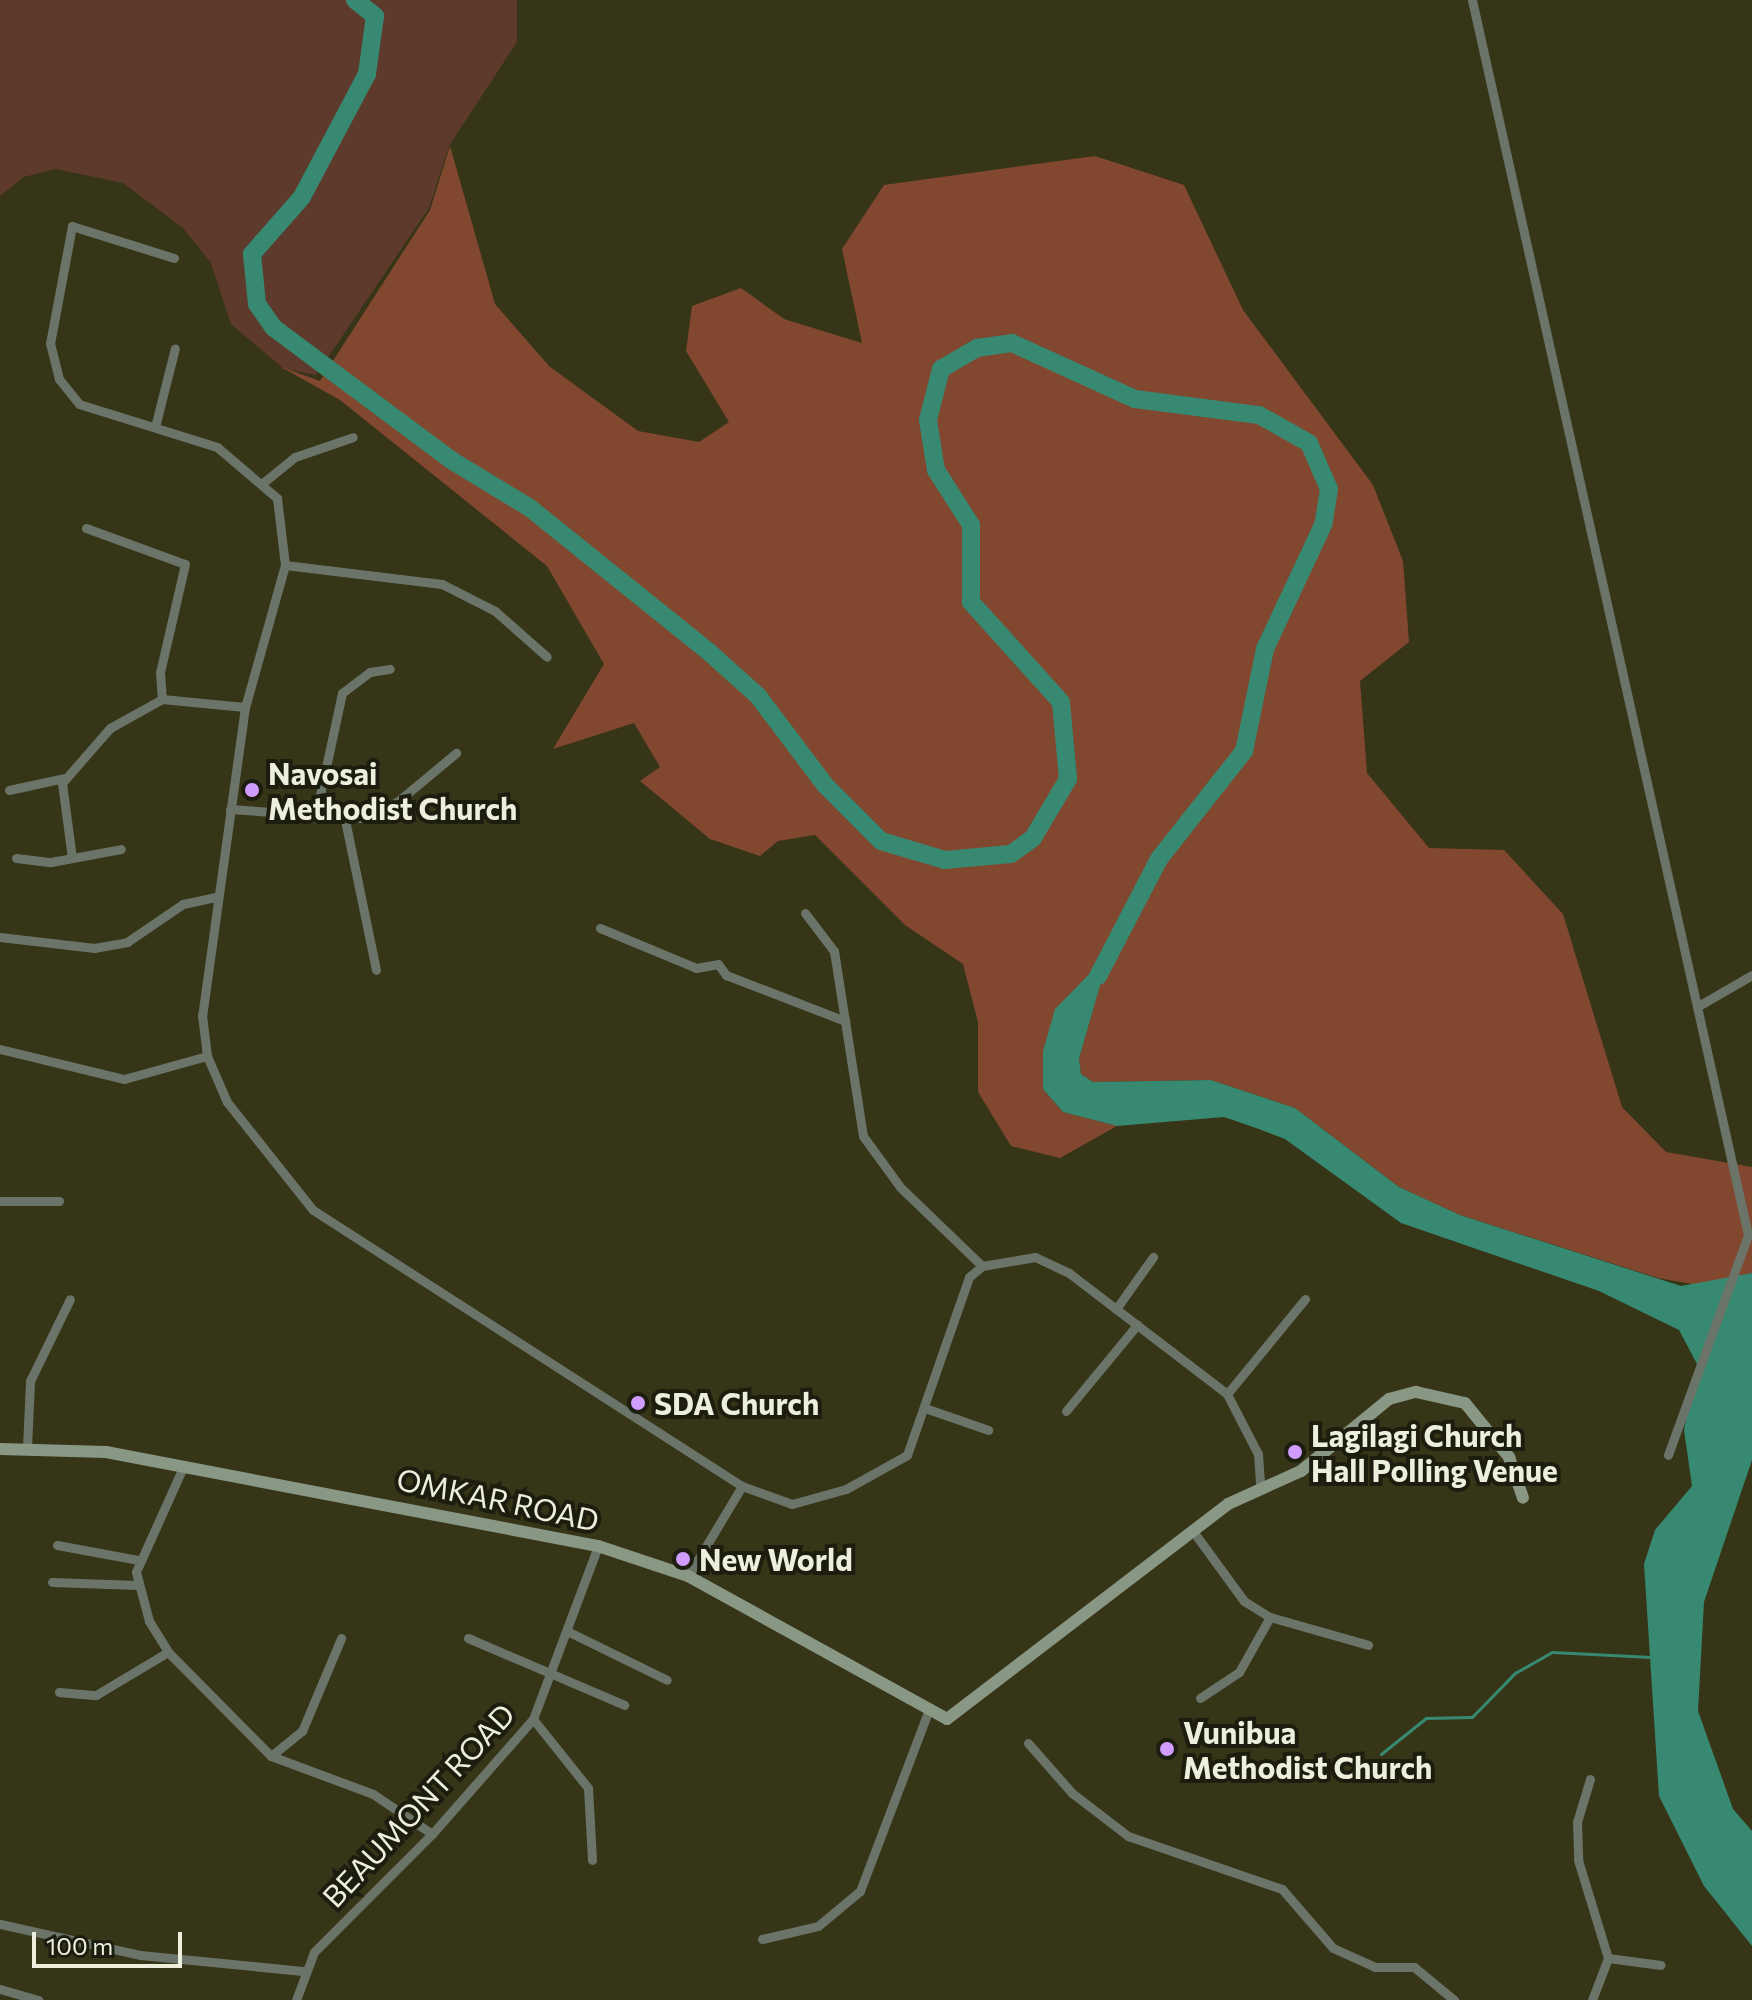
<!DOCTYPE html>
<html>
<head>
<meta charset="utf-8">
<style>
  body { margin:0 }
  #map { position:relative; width:1752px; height:2000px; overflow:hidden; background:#363518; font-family:Commissioner,sans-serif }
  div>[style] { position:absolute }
  .green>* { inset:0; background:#5d3a2b }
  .forest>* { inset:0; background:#82472f }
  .water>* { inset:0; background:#378971 }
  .stream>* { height:3px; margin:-1.5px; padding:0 1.5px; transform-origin:1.5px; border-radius:1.5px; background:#378971 }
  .river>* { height:18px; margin:-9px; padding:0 9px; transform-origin:9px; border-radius:9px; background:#378971 }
  .street>* { height:9px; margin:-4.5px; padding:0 4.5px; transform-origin:4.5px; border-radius:4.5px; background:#6b7468 }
  .secondary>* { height:12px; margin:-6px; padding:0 6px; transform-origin:6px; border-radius:6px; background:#899785 }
  .dots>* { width:22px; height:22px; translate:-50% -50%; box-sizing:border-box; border:4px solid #1c1c0f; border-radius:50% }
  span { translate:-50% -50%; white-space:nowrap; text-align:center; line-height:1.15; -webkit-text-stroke:8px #1c1c0f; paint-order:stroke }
  .poi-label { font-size:30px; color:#eed; font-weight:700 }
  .left { translate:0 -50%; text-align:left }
  .street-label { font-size:30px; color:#eed }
  .scale { position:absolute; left:32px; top:1932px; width:150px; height:36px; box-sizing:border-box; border:4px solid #eed; border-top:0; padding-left:10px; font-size:24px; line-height:28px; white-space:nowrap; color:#eed; -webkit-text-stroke:6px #1c1c0f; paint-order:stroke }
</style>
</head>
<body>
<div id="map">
  <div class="green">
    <div style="clip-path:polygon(0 0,517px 0,517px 42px,449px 146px,429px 208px,316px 375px,284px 369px,231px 324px,211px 263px,183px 228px,123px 183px,56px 169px,24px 177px,0 196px)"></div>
  </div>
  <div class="forest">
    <div style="clip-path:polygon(450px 146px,495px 304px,549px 366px,638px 431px,699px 442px,729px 422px,686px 351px,692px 306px,741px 288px,784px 319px,862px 343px,842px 249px,884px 185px,1095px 156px,1184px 185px,1243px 310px,1373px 485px,1403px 561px,1409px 642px,1360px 681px,1367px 773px,1429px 848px,1504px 850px,1563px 914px,1622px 1107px,1666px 1152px,1752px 1167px,1752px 1273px,1698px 1285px,1658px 1278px,1460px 1215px,1399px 1187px,1295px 1108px,1211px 1080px,1093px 1082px,1081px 1074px,1079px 1059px,1108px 955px,1043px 1051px,1043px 1089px,1063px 1112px,1117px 1126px,1060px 1158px,1011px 1146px,978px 1092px,978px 1022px,963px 964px,905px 925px,815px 835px,778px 841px,760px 856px,710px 839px,640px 781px,660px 767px,634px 723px,553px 749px,604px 664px,547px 566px,340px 400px,281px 367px,320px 381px,430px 210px)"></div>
  </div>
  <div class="water">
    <div style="clip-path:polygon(1109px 954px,1079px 1059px,1081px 1074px,1093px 1082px,1211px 1080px,1295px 1108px,1399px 1187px,1460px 1215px,1681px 1286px,1752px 1273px,1752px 1460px,1704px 1602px,1698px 1711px,1733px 1809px,1752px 1831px,1752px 1946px,1704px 1886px,1659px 1796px,1644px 1564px,1655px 1530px,1692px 1486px,1684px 1430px,1697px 1364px,1679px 1330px,1599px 1291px,1401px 1223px,1285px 1139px,1256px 1128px,1224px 1117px,1117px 1126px,1063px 1112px,1043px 1089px,1043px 1051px,1055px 1009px)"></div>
  </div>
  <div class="stream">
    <div style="left:1381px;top:1754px;width:58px;rotate:-38.7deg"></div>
    <div style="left:1426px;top:1718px;width:46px;rotate:-1.2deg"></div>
    <div style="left:1472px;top:1717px;width:62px;rotate:-45.7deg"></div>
    <div style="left:1515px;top:1673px;width:43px;rotate:-29.6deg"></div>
    <div style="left:1552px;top:1652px;width:99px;rotate:2.9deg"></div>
  </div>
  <div class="river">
    <div style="left:355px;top:0;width:26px;rotate:39deg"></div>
    <div style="left:375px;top:16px;width:59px;rotate:97.9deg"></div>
    <div style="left:367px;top:74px;width:139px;rotate:117.9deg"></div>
    <div style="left:302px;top:197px;width:76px;rotate:131.3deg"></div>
    <div style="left:252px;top:254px;width:50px;rotate:84.3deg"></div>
    <div style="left:257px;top:304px;width:29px;rotate:55deg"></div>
    <div style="left:274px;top:328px;width:221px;rotate:36.7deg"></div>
    <div style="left:451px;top:460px;width:92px;rotate:31.3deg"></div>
    <div style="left:530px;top:508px;width:230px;rotate:38.8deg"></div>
    <div style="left:709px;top:652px;width:66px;rotate:41.9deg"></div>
    <div style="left:758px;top:696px;width:111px;rotate:53deg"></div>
    <div style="left:825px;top:785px;width:79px;rotate:45deg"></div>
    <div style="left:881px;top:841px;width:67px;rotate:16.5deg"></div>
    <div style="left:945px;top:860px;width:66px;rotate:-5.2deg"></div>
    <div style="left:1011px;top:854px;width:27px;rotate:-36deg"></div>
    <div style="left:1033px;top:838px;width:69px;rotate:-59.3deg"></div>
    <div style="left:1068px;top:779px;width:77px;rotate:-95.2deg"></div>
    <div style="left:1061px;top:702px;width:135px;rotate:-132deg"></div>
    <div style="left:971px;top:602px;width:77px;rotate:-90deg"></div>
    <div style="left:971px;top:525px;width:65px;rotate:-122.5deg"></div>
    <div style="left:936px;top:470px;width:51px;rotate:-99.1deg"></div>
    <div style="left:928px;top:420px;width:53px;rotate:-75.7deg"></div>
    <div style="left:941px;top:369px;width:42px;rotate:-30.3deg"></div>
    <div style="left:977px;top:348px;width:35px;rotate:-8deg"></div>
    <div style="left:1012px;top:343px;width:135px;rotate:24.5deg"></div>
    <div style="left:1135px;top:399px;width:125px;rotate:7.4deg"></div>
    <div style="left:1259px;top:415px;width:57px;rotate:29.2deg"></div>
    <div style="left:1309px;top:443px;width:50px;rotate:66.5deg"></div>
    <div style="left:1329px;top:489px;width:36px;rotate:99deg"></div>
    <div style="left:1323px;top:525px;width:137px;rotate:115.1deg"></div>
    <div style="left:1265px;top:649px;width:104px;rotate:101.6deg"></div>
    <div style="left:1244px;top:751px;width:137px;rotate:128.2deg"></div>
    <div style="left:1159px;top:859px;width:132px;rotate:117.5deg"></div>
  </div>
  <div class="street">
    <div style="left:1472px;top:0;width:1265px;rotate:77.4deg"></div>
    <div style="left:1748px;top:1235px;width:234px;rotate:110deg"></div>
    <div style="left:174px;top:258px;width:107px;rotate:-162.6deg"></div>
    <div style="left:72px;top:226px;width:119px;rotate:100.6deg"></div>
    <div style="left:50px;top:343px;width:37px;rotate:76deg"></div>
    <div style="left:59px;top:379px;width:32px;rotate:51deg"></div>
    <div style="left:79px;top:404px;width:145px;rotate:17.3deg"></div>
    <div style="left:217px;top:447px;width:79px;rotate:40.4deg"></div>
    <div style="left:277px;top:498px;width:67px;rotate:83.2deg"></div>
    <div style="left:285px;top:565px;width:148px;rotate:105.7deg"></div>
    <div style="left:245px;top:707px;width:311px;rotate:97.9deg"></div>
    <div style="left:202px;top:1015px;width:41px;rotate:83deg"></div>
    <div style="left:207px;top:1056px;width:50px;rotate:66.5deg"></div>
    <div style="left:227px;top:1102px;width:138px;rotate:51.5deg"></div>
    <div style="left:313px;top:1210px;width:510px;rotate:32.76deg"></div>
    <div style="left:742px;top:1486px;width:53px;rotate:19.8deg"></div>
    <div style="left:792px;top:1504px;width:56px;rotate:-15.5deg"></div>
    <div style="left:846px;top:1489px;width:70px;rotate:-29.1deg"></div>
    <div style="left:907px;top:1455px;width:188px;rotate:-70.8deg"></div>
    <div style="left:969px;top:1277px;width:17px;rotate:-40deg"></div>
    <div style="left:982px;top:1266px;width:54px;rotate:-9.6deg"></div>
    <div style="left:1035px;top:1257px;width:38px;rotate:25deg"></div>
    <div style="left:1069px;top:1273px;width:199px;rotate:37.4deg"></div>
    <div style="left:1227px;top:1394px;width:68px;rotate:62.7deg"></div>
    <div style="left:1258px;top:1454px;width:30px;rotate:86deg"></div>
    <div style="left:155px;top:427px;width:81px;rotate:-75.8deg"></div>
    <div style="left:264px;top:482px;width:40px;rotate:-39deg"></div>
    <div style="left:295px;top:457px;width:61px;rotate:-19deg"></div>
    <div style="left:86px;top:528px;width:105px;rotate:20deg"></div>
    <div style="left:185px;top:564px;width:111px;rotate:103deg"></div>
    <div style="left:160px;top:672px;width:27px;rotate:86deg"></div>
    <div style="left:285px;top:565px;width:158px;rotate:6.9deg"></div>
    <div style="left:442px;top:584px;width:59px;rotate:27deg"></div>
    <div style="left:495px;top:611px;width:69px;rotate:41.5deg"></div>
    <div style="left:9px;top:790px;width:56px;rotate:-12.3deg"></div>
    <div style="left:230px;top:809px;width:130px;rotate:4deg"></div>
    <div style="left:360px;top:818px;width:40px;rotate:-23.4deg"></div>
    <div style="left:397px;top:802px;width:77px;rotate:-39.7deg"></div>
    <div style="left:315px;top:818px;width:128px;rotate:-77.8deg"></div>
    <div style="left:342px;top:693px;width:35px;rotate:-37deg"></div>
    <div style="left:370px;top:672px;width:20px;rotate:-9deg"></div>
    <div style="left:345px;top:820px;width:153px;rotate:78.3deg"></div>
    <div style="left:16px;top:858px;width:35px;rotate:7deg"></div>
    <div style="left:51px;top:862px;width:71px;rotate:-10.5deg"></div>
    <div style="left:72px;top:858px;width:76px;rotate:-97.6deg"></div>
    <div style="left:62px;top:783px;width:73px;rotate:-48.9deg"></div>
    <div style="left:110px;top:728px;width:60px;rotate:-29.1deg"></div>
    <div style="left:162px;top:699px;width:83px;rotate:5.5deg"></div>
    <div style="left:805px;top:913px;width:48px;rotate:52.7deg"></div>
    <div style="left:834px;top:951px;width:71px;rotate:81.1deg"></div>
    <div style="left:600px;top:928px;width:104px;rotate:22.6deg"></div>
    <div style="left:696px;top:968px;width:22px;rotate:-10deg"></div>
    <div style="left:718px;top:964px;width:14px;rotate:54deg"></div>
    <div style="left:726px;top:975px;width:128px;rotate:21.1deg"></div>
    <div style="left:845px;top:1021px;width:116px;rotate:81.1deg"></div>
    <div style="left:863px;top:1136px;width:63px;rotate:54deg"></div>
    <div style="left:900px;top:1187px;width:114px;rotate:43.9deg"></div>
    <div style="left:0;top:937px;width:95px;rotate:6.7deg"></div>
    <div style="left:94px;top:948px;width:34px;rotate:-10deg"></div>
    <div style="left:127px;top:942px;width:68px;rotate:-34.2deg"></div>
    <div style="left:183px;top:904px;width:35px;rotate:-12deg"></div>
    <div style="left:1700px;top:1005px;width:60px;rotate:-30deg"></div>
    <div style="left:0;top:1049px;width:128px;rotate:13.6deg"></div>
    <div style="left:124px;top:1079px;width:86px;rotate:-15.5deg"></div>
    <div style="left:0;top:1201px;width:59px"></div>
    <div style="left:1116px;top:1309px;width:64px;rotate:-54.6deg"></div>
    <div style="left:1227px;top:1394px;width:123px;rotate:-50.6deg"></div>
    <div style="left:925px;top:1408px;width:67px;rotate:19.2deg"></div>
    <div style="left:1066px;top:1411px;width:112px;rotate:-50.5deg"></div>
    <div style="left:27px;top:1448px;width:67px;rotate:-87.4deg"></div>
    <div style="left:30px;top:1381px;width:91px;rotate:-64deg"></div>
    <div style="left:184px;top:1465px;width:117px;rotate:114.2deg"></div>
    <div style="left:136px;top:1572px;width:51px;rotate:75.1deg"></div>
    <div style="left:149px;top:1621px;width:36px;rotate:58deg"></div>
    <div style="left:168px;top:1652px;width:146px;rotate:45.3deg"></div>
    <div style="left:271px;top:1756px;width:109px;rotate:20.4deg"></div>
    <div style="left:373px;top:1794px;width:71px;rotate:34.1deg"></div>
    <div style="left:1195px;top:1534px;width:83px;rotate:53.8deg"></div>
    <div style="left:1244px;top:1601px;width:31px;rotate:32deg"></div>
    <div style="left:1270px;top:1617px;width:102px;rotate:15.9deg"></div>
    <div style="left:57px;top:1545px;width:82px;rotate:10.5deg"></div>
    <div style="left:688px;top:1576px;width:105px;rotate:-59deg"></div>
    <div style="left:52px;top:1582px;width:85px;rotate:2deg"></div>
    <div style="left:567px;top:1631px;width:111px;rotate:26.1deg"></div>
    <div style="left:468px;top:1638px;width:170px;rotate:23.2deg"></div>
    <div style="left:59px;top:1692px;width:37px;rotate:5deg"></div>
    <div style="left:96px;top:1695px;width:84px;rotate:-30.8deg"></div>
    <div style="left:1200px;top:1698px;width:47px;rotate:-33.7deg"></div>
    <div style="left:1239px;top:1672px;width:63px;rotate:-60.6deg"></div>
    <div style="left:533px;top:1719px;width:88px;rotate:51.4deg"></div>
    <div style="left:588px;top:1788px;width:72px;rotate:86.8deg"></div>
    <div style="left:1028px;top:1743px;width:67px;rotate:48.7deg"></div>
    <div style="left:1072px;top:1793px;width:71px;rotate:37.5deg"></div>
    <div style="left:1128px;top:1836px;width:163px;rotate:19deg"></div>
    <div style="left:1282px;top:1889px;width:78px;rotate:49.2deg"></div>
    <div style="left:1333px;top:1948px;width:46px;rotate:24.3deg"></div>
    <div style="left:1375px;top:1967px;width:39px"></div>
    <div style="left:1414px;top:1967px;width:52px;rotate:39.5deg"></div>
    <div style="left:271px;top:1756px;width:40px;rotate:-39deg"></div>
    <div style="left:302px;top:1731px;width:101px;rotate:-67.2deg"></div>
    <div style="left:1590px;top:1779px;width:45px;rotate:106.8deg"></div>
    <div style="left:1577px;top:1822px;width:38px;rotate:88deg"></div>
    <div style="left:1578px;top:1860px;width:102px;rotate:73deg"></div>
    <div style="left:1608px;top:1958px;width:53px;rotate:7.5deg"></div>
    <div style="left:0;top:1924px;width:143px;rotate:12.5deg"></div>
    <div style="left:140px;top:1955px;width:163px;rotate:5.6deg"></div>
    <div style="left:762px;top:1939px;width:57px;rotate:-13.1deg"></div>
    <div style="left:818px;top:1926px;width:55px;rotate:-39.8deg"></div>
    <div style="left:860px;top:1891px;width:195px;rotate:-69.2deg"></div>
    <div style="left:0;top:1989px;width:40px;rotate:16deg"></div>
    <div style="left:296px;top:2000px;width:51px;rotate:-69.4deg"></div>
    <div style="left:314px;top:1952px;width:167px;rotate:-45deg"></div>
    <div style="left:432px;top:1834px;width:153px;rotate:-48.7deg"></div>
    <div style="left:533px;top:1719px;width:185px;rotate:-69.4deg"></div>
    <div style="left:1592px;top:2000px;width:45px;rotate:-69.1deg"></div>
  </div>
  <div class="secondary">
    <div style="left:0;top:1449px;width:106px;rotate:1.6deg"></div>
    <div style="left:106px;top:1452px;width:501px;rotate:10.82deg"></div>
    <div style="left:598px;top:1546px;width:95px;rotate:18.4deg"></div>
    <div style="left:688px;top:1576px;width:296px;rotate:28.9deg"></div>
    <div style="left:947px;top:1719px;width:354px;rotate:-37.4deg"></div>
    <div style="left:1228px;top:1504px;width:80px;rotate:-24.3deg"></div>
    <div style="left:1301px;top:1471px;width:114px;rotate:-39.3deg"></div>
    <div style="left:1389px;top:1399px;width:28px;rotate:-15deg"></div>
    <div style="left:1416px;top:1392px;width:50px;rotate:12.7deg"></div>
    <div style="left:1465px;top:1403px;width:70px;rotate:50.8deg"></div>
    <div style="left:1509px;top:1457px;width:43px;rotate:71.1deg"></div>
  </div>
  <div class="dots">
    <div style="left:252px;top:790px;background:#d09dff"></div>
    <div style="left:638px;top:1403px;background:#d09dff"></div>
    <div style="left:1295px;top:1452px;background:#d09dff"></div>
    <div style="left:683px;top:1559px;background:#d09dff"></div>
    <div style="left:1167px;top:1749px;background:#d09dff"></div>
  </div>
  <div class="poi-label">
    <span class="left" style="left:268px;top:790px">Navosai<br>Methodist Church</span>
    <span class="left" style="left:654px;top:1403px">SDA Church</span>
    <span class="left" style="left:1311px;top:1452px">Lagilagi Church<br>Hall Polling Venue</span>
    <span class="left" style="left:699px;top:1559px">New World</span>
    <span class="left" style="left:1183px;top:1749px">Vunibua<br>Methodist Church</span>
  </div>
  <div class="street-label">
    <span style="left:498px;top:1499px;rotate:12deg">OMKAR ROAD</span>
    <span style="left:418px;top:1805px;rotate:-47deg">BEAUMONT ROAD</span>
  </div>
  <div class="scale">100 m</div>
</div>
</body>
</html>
